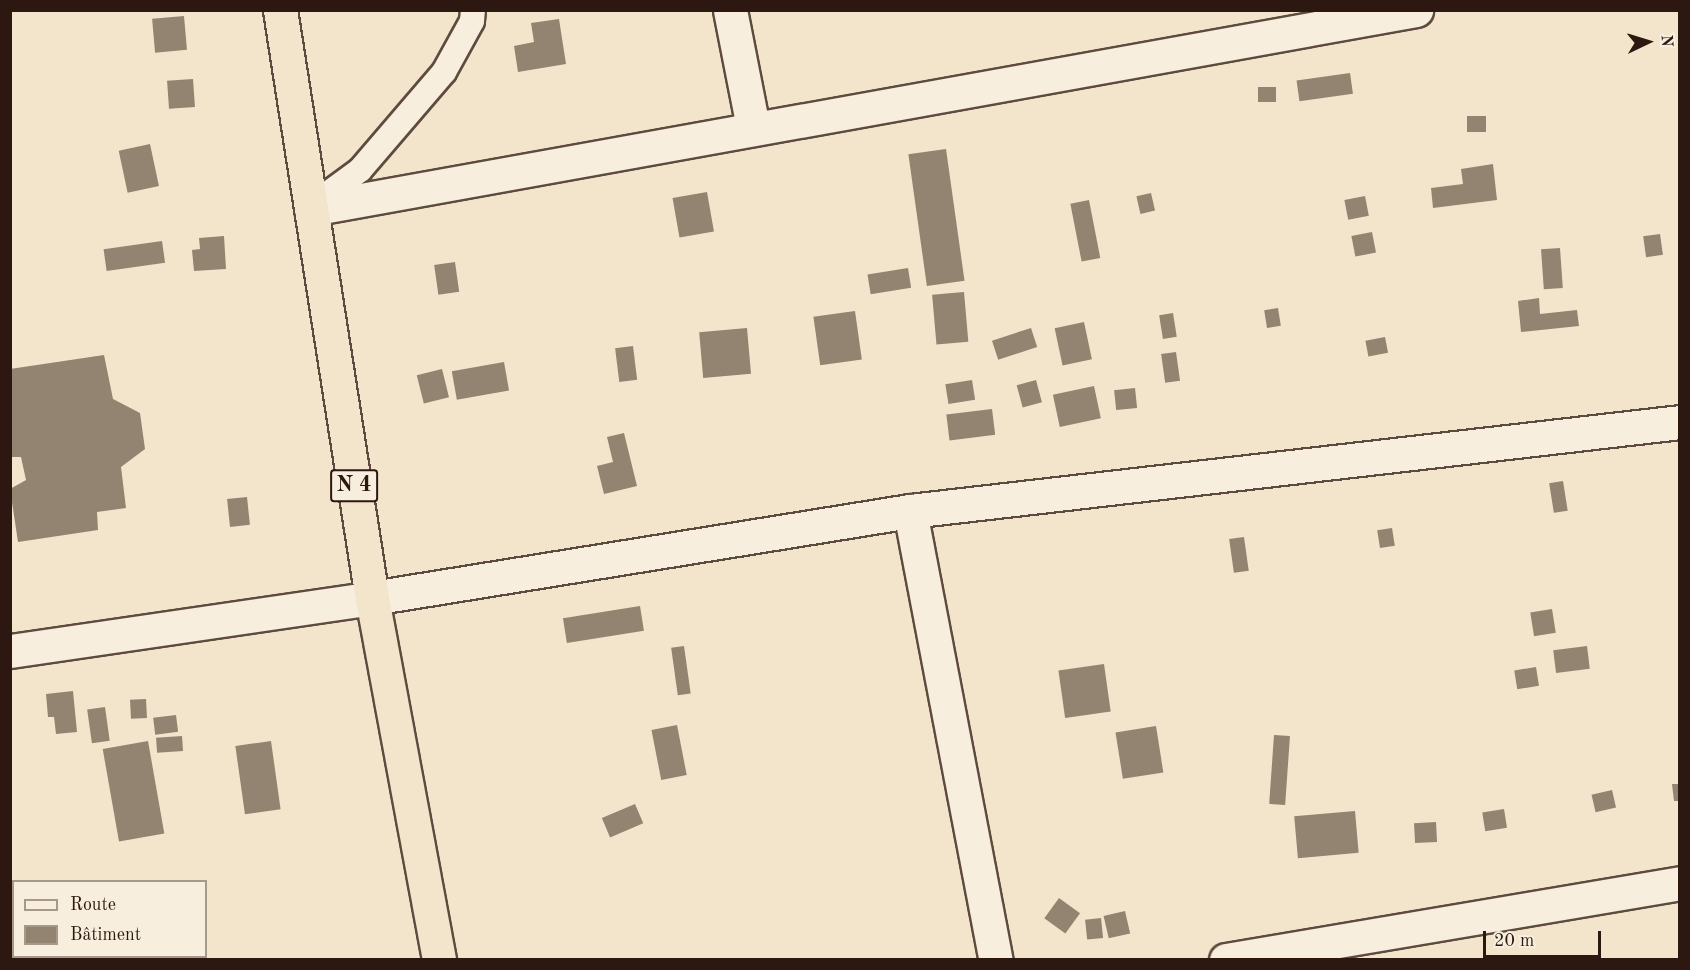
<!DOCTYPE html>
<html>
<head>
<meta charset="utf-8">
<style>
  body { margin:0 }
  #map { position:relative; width:1690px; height:970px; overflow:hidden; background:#f3e5cb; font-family:"Old Standard TT",serif }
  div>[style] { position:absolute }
  .building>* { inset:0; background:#938371; transform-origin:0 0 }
  .roads { filter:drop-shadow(2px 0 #5e4b3f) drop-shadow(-2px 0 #5e4b3f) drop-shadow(0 2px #5e4b3f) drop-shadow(0 -2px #5e4b3f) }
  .lane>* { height:24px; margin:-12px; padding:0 12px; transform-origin:12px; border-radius:12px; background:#f7eedd }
  .street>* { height:33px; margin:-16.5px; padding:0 16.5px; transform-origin:16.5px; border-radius:16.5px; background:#f7eedd }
  .highway>* { height:33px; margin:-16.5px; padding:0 16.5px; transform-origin:16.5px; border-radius:16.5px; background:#f3e5cb }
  span { translate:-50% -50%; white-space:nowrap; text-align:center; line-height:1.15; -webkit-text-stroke:6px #f7eedd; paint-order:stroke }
  .shield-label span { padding:2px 4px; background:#f7eedd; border:2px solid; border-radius:4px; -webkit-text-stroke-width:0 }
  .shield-label { font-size:22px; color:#2c1810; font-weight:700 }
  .frame { position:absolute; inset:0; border:12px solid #2c1810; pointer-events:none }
  .legend { position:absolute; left:12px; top:880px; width:195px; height:78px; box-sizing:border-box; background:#f7eedd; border:2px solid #a6988b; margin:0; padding:8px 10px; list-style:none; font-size:18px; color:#2c1810 }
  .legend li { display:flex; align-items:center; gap:12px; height:30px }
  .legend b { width:30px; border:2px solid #a6988b }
  .north { position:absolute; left:1618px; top:12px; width:60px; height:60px; -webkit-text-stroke:4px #f7eedd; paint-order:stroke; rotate:86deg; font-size:16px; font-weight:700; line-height:24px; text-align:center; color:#2c1810 }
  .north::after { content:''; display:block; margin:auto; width:21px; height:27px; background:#2c1810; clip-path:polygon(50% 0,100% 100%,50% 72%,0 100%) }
  .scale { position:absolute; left:1483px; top:931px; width:118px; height:27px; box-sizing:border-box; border:3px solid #2c1810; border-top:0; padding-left:8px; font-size:18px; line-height:21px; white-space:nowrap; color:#2c1810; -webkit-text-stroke:4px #f7eedd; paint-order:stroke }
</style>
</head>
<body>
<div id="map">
  <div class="building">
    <div style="left:184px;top:16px;width:34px;height:32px;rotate:85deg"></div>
    <div style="clip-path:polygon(559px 19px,566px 64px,518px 72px,514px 46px,534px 42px,531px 23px)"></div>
    <div style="left:1350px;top:73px;width:21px;height:54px;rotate:82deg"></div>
    <div style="left:193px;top:79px;width:28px;height:26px;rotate:86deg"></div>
    <div style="left:1258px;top:87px;width:18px;height:15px"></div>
    <div style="left:1467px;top:116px;width:19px;height:16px"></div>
    <div style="left:150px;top:144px;width:43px;height:32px;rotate:78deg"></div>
    <div style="left:946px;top:149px;width:133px;height:38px;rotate:82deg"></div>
    <div style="clip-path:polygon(1493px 164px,1497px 200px,1433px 208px,1431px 188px,1463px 184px,1461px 169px)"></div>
    <div style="left:707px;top:192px;width:40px;height:35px;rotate:80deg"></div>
    <div style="left:1151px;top:193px;width:18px;height:15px;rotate:77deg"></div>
    <div style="left:1365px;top:196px;width:20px;height:21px;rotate:79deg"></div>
    <div style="left:1089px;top:200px;width:59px;height:19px;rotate:79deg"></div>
    <div style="left:1372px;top:232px;width:21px;height:21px;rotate:79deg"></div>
    <div style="left:1660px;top:234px;width:21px;height:17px;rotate:82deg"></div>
    <div style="clip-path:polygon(224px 236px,226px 269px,194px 271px,192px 250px,200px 249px,199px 238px)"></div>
    <div style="left:162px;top:241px;width:22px;height:59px;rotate:82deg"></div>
    <div style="left:1560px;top:248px;width:40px;height:19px;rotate:86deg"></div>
    <div style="left:455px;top:262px;width:30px;height:21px;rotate:82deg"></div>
    <div style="left:908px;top:268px;width:20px;height:41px;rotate:81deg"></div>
    <div style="left:964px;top:292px;width:50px;height:32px;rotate:85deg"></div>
    <div style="clip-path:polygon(1539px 298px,1540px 314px,1577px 310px,1579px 326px,1521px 332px,1518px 301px)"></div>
    <div style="left:1278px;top:308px;width:18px;height:14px;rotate:81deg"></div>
    <div style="left:855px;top:311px;width:49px;height:42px;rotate:82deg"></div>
    <div style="left:1173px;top:313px;width:24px;height:14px;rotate:81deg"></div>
    <div style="left:1084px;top:322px;width:38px;height:30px;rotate:78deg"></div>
    <div style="left:747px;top:328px;width:46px;height:48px;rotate:85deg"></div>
    <div style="left:1031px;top:328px;width:20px;height:41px;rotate:72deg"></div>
    <div style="left:1385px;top:337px;width:16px;height:20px;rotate:79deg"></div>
    <div style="left:633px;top:346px;width:34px;height:18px;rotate:83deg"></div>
    <div style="left:1176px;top:352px;width:29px;height:15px;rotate:82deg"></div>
    <div style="clip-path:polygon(104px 355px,113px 399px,140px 413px,145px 449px,121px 467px,126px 508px,97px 512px,98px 530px,18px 542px,10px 489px,26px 480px,21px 457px,10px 457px,10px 369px)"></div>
    <div style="left:504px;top:362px;width:29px;height:53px;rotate:80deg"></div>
    <div style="left:442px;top:369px;width:29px;height:26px;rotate:76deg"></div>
    <div style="left:972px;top:380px;width:20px;height:27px;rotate:81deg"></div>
    <div style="left:1036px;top:380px;width:23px;height:20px;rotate:75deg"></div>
    <div style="left:1094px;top:386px;width:33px;height:42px;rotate:78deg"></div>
    <div style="left:1135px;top:388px;width:20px;height:21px;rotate:84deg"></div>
    <div style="left:992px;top:409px;width:26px;height:46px;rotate:83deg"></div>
    <div style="clip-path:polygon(624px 433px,637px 486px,604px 494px,597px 466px,613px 462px,607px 437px)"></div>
    <div style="left:1563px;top:481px;width:30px;height:14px;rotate:81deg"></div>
    <div style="left:247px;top:497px;width:28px;height:20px;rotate:84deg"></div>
    <div style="left:1392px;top:528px;width:18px;height:15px;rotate:81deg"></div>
    <div style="left:1244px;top:537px;width:34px;height:15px;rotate:82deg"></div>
    <div style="left:640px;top:606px;width:25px;height:78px;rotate:81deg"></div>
    <div style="left:1552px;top:609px;width:24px;height:22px;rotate:81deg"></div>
    <div style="left:684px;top:646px;width:48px;height:13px;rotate:82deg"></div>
    <div style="left:1587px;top:646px;width:23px;height:34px;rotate:83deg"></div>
    <div style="left:1104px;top:664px;width:48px;height:46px;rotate:82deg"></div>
    <div style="left:1536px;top:667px;width:19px;height:22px;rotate:81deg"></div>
    <div style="clip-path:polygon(73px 691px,77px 732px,56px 734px,54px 717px,48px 717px,46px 694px)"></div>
    <div style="left:146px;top:699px;width:19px;height:16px;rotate:87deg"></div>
    <div style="left:105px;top:707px;width:34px;height:18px;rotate:82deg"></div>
    <div style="left:176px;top:715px;width:17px;height:23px;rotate:83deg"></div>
    <div style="left:677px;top:725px;width:51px;height:26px;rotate:79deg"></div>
    <div style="left:1156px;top:726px;width:47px;height:41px;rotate:81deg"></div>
    <div style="left:1274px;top:735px;width:16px;height:69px;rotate:4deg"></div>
    <div style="left:182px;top:736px;width:15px;height:26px;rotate:86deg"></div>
    <div style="left:148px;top:741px;width:94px;height:46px;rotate:80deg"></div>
    <div style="left:271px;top:741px;width:69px;height:36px;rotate:82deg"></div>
    <div style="clip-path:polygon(1672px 784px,1680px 784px,1680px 801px,1674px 801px)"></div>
    <div style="left:1612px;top:790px;width:18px;height:21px;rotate:77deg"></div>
    <div style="left:635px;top:804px;width:21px;height:36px;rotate:67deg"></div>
    <div style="left:1504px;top:809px;width:19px;height:22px;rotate:81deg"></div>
    <div style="left:1355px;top:811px;width:42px;height:61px;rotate:85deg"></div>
    <div style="left:1436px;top:822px;width:20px;height:22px;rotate:87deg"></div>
    <div style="left:1059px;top:898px;width:26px;height:25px;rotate:36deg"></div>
    <div style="left:1125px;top:911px;width:23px;height:22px;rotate:77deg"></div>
    <div style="left:1101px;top:918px;width:20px;height:16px;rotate:84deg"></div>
    <div style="left:143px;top:956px;width:60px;height:4px"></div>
  </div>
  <div class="roads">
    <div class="lane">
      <div style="left:311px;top:206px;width:61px;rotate:-36.3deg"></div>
      <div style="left:360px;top:170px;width:129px;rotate:-49.4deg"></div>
      <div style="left:444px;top:72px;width:58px;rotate:-61.2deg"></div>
      <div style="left:472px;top:21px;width:11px;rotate:-85deg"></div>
    </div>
    <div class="street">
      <div style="left:730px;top:10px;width:119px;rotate:78.9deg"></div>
      <div style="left:311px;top:209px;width:1123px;rotate:-10.21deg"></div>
      <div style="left:910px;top:511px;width:457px;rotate:79.2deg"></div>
      <div style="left:10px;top:651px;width:366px;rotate:-8.3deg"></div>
      <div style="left:372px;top:598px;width:545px;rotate:-9.19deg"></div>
      <div style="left:910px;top:511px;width:775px;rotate:-6.59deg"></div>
      <div style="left:1226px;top:960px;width:460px;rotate:-9.6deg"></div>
    </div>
    <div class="highway">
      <div style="left:280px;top:10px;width:595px;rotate:81.11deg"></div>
      <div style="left:372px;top:598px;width:368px;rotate:79.5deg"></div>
    </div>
  </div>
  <div class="shield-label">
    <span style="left:354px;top:486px">N 4</span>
  </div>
  <div class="frame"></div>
  <ul class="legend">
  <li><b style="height:8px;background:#f7eedd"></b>Route</li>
  <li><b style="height:16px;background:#938371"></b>Bâtiment</li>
  </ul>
  <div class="north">N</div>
  <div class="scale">20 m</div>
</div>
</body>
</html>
